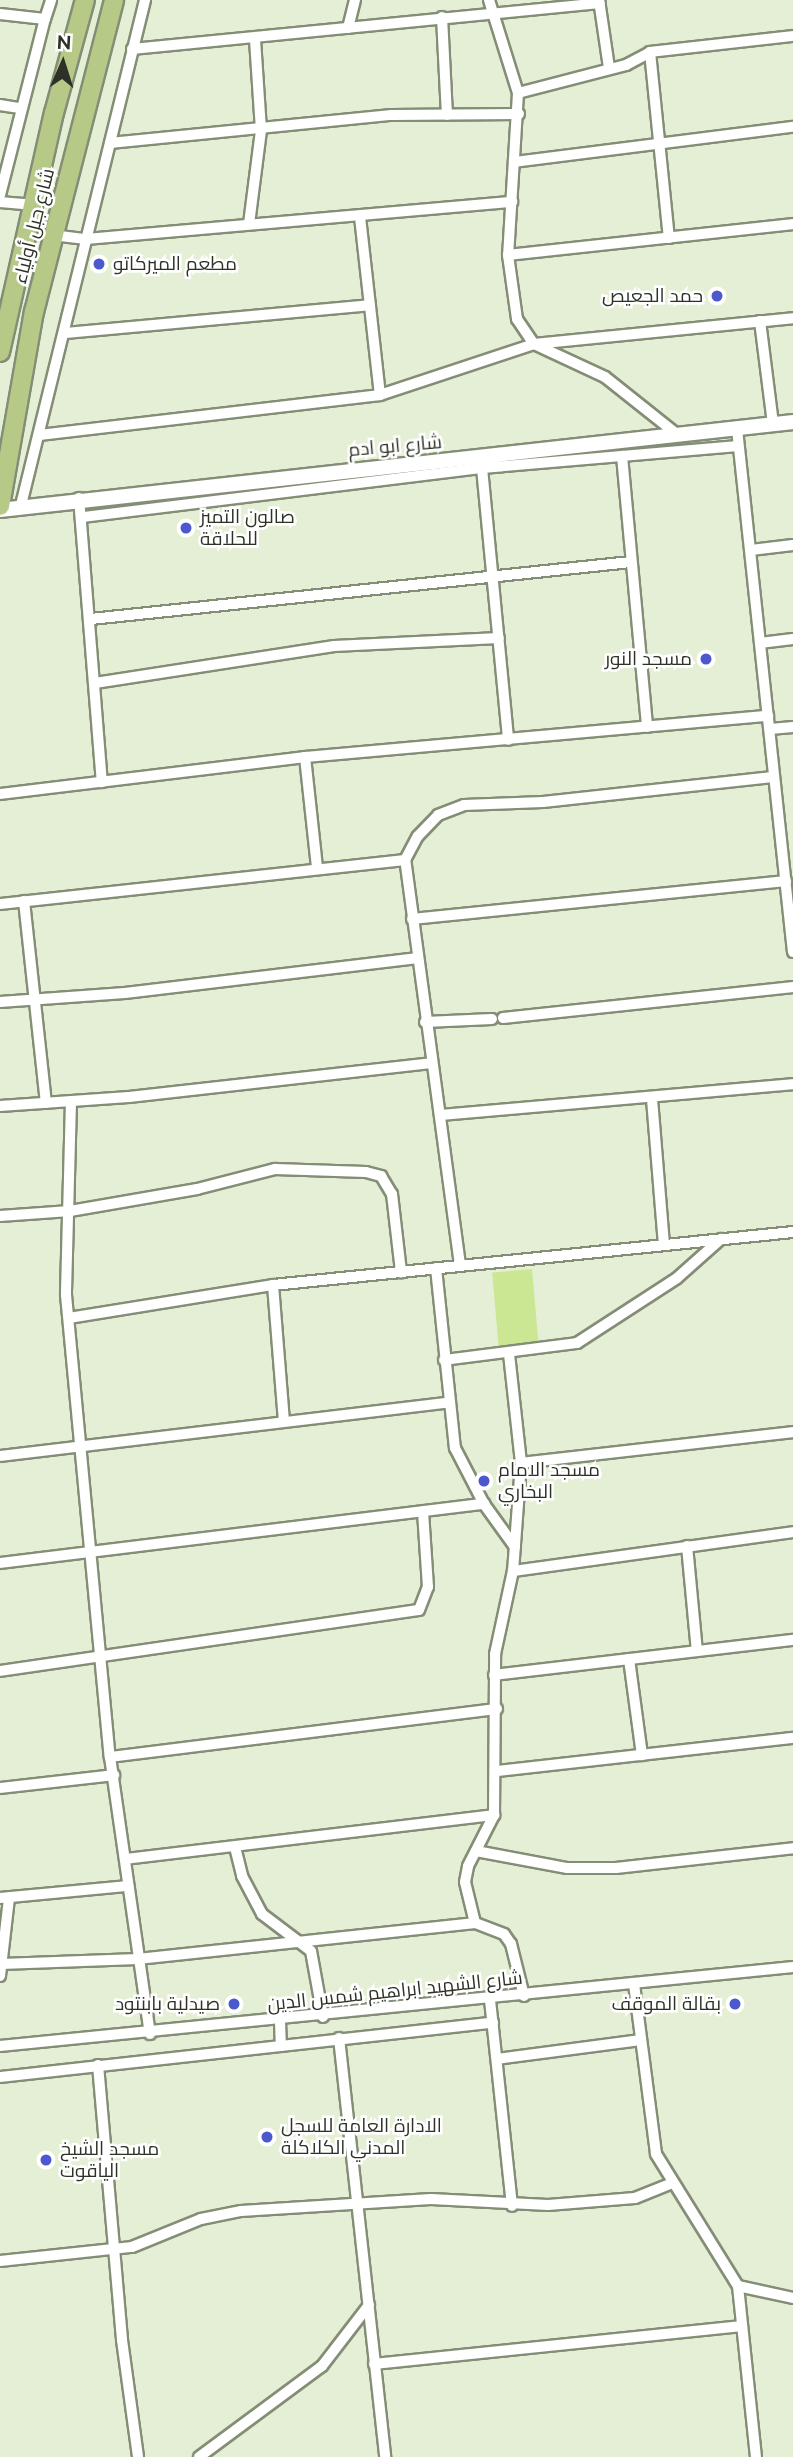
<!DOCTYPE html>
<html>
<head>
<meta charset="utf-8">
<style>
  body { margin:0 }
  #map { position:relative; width:793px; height:2457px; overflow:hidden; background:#e5efd5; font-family:Raleway,Cairo,sans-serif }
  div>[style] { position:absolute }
  .green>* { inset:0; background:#cbe793; transform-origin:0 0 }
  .roads { filter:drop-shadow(2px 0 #848d76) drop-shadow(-2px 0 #848d76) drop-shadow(0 2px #848d76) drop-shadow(0 -2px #848d76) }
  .minor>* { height:10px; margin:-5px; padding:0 5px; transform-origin:5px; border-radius:5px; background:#fff }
  .tertiary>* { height:14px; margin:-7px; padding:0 7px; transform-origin:7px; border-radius:7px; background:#fff }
  .primary>* { height:18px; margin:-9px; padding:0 9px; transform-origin:9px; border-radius:9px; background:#b6c986 }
  .dots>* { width:19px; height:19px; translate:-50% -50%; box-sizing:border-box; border:4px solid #fff; border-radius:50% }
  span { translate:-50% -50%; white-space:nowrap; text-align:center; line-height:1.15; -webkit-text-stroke:5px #fff; paint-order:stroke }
  .street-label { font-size:19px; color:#2d3127 }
  .poi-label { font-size:19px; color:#2d3127 }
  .left { translate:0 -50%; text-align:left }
  .right { translate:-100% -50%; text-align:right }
  .north { position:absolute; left:28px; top:28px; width:70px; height:70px; -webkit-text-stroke:5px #fff; paint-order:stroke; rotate:3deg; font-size:19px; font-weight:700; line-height:28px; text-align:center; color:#2d3127 }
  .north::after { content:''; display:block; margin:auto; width:24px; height:32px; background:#2d3127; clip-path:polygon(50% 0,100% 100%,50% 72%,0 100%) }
</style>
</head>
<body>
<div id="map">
  <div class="green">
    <div style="left:532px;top:1269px;width:77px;height:40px;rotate:85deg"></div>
  </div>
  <div class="roads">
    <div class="minor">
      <div style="left:489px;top:0;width:97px;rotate:72.7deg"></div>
      <div style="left:518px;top:93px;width:162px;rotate:93.5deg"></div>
      <div style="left:508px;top:255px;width:65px;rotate:82deg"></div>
      <div style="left:517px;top:319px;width:30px;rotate:56deg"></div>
      <div style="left:534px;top:344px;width:78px;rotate:24.9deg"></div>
      <div style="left:605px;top:377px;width:93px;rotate:38.5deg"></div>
      <div style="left:599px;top:0;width:69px;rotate:81.6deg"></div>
      <div style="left:0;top:14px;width:45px;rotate:6.3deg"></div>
      <div style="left:45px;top:19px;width:20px;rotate:-72deg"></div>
      <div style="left:442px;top:17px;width:98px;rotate:87.1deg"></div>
      <div style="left:348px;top:28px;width:29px;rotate:-76deg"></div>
      <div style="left:132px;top:49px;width:470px;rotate:-5.6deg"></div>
      <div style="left:650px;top:52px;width:187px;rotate:84.2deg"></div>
      <div style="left:518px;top:93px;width:112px;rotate:-14.5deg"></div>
      <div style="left:626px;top:65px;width:27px;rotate:-28deg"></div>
      <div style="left:650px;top:52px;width:144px;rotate:-6.4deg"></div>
      <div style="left:0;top:105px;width:20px;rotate:9deg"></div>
      <div style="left:110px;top:143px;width:283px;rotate:-5.7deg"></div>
      <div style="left:392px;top:115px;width:127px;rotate:-0.5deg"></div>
      <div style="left:514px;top:162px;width:281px;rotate:-7.2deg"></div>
      <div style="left:0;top:195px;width:182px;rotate:-75.7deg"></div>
      <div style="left:0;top:202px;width:32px;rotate:5deg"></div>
      <div style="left:360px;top:217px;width:179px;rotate:83.6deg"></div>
      <div style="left:249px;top:224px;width:95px;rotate:-82.7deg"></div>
      <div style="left:261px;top:130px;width:91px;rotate:-93.8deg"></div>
      <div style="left:52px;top:235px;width:34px;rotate:7deg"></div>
      <div style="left:86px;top:239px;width:428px;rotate:-5deg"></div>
      <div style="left:508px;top:255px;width:287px;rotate:-6.2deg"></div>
      <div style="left:760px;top:321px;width:104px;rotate:82.8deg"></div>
      <div style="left:65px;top:333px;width:306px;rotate:-5.2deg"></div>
      <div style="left:737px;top:429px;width:526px;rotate:83.89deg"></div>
      <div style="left:40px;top:435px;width:342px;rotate:-6.7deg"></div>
      <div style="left:380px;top:395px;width:162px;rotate:-18.3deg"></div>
      <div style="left:534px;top:344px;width:260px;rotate:-5.7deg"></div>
      <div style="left:622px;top:456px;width:272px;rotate:84.7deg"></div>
      <div style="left:482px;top:468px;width:273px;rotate:84.5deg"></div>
      <div style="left:79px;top:498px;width:285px;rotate:85.4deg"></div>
      <div style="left:21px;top:505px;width:520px;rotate:-76.2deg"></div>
      <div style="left:83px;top:517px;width:402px;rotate:-7deg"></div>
      <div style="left:482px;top:468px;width:257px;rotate:-4.9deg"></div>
      <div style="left:751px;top:550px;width:42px;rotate:-6.8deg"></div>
      <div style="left:91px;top:619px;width:543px;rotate:-6.03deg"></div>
      <div style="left:760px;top:643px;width:33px;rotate:-7deg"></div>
      <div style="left:95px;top:683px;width:242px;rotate:-8.8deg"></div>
      <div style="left:334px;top:646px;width:165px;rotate:-2.8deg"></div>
      <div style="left:770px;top:729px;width:23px;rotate:-5deg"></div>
      <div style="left:305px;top:757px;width:112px;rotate:83.8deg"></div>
      <div style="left:0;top:794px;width:307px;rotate:-6.9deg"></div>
      <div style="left:305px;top:757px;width:465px;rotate:-5.1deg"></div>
      <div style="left:24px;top:901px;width:203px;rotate:83.8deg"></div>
      <div style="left:0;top:904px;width:407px;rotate:-6.2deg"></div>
      <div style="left:412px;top:919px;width:376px;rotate:-5.8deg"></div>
      <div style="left:0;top:1002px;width:125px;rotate:-4.1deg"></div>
      <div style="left:125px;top:993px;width:295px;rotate:-6.8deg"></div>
      <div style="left:503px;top:1018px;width:292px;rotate:-6.1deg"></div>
      <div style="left:425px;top:1022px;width:67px;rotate:-2.6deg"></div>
      <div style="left:652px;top:1099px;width:145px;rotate:85.3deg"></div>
      <div style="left:71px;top:1101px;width:194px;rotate:91.5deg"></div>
      <div style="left:66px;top:1295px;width:464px;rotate:84.6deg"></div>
      <div style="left:110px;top:1757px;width:280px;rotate:81.8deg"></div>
      <div style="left:0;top:1106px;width:129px;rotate:-4deg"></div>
      <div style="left:129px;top:1097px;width:304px;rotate:-6.4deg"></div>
      <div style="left:440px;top:1115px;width:354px;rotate:-5deg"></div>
      <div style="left:0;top:1216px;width:70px;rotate:-4.1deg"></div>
      <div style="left:70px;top:1211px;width:129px;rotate:-9.8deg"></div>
      <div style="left:197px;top:1189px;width:81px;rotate:-14.4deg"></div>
      <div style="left:275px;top:1169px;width:91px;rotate:1.9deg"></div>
      <div style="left:366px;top:1172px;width:16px;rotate:15deg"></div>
      <div style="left:381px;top:1176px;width:21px;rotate:59deg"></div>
      <div style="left:392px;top:1194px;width:79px;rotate:83.4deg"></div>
      <div style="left:460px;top:1265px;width:409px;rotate:-97.7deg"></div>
      <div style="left:405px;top:860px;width:27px;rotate:-62deg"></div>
      <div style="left:418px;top:836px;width:29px;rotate:-46deg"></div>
      <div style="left:438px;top:815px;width:28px;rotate:-21deg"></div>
      <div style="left:464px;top:805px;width:79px;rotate:-2.2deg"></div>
      <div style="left:543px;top:802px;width:231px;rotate:-6.2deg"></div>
      <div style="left:436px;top:1268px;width:181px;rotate:84deg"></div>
      <div style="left:455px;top:1448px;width:63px;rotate:62.6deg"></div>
      <div style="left:484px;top:1504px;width:53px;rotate:54.2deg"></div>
      <div style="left:273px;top:1285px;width:136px;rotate:85.4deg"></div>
      <div style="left:69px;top:1318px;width:207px;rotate:-9.2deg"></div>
      <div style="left:273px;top:1285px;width:523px;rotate:-5.82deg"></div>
      <div style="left:509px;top:1354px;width:110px;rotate:83.7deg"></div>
      <div style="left:521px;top:1463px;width:108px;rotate:94.2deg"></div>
      <div style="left:444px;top:1360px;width:134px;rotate:-7.3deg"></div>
      <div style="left:577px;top:1343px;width:119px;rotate:-33deg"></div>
      <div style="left:677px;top:1278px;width:59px;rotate:-41.6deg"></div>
      <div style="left:0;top:1456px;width:450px;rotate:-6.8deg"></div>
      <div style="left:521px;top:1463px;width:274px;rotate:-6.5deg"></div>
      <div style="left:687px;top:1546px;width:105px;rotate:84.6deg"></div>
      <div style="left:0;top:1563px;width:488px;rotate:-7deg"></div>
      <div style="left:629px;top:1659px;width:97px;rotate:82.3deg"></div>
      <div style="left:0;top:1671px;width:423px;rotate:-8.3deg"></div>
      <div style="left:419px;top:1610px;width:25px;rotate:-69deg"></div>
      <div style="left:428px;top:1587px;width:76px;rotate:-93.8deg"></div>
      <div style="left:494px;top:1675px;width:301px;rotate:-6.7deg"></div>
      <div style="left:110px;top:1757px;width:390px;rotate:-7.1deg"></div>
      <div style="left:498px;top:1771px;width:297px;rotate:-6.4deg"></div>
      <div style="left:0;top:1788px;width:115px;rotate:-6.5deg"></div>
      <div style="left:235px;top:1847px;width:30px;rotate:76deg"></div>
      <div style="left:242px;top:1876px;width:43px;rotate:62.2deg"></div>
      <div style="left:262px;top:1914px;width:61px;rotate:37.1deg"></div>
      <div style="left:311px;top:1951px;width:67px;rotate:79.7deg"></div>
      <div style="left:476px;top:1851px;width:93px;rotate:10.6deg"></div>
      <div style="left:567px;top:1868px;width:49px"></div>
      <div style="left:616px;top:1868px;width:178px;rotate:-6.4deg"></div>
      <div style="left:125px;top:1859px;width:372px;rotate:-6.8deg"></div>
      <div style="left:0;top:1898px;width:129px;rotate:-5.4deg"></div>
      <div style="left:1px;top:1964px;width:137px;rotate:-2.1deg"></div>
      <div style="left:138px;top:1959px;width:339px;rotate:-6.1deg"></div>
      <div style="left:0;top:1976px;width:79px;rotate:-83.4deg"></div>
      <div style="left:634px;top:1984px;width:171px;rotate:82.6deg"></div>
      <div style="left:656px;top:2154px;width:155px;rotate:58.2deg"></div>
      <div style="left:738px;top:2286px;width:172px;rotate:84deg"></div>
      <div style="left:524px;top:1996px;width:54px;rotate:-104deg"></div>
      <div style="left:511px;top:1944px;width:12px;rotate:-125deg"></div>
      <div style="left:504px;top:1934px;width:31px;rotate:-159deg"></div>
      <div style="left:475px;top:1923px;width:42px;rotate:-103.7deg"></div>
      <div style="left:465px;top:1882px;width:16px;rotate:-79deg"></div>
      <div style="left:468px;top:1866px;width:57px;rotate:-63deg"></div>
      <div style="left:494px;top:1815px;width:161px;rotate:-89.6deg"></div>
      <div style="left:495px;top:1654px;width:85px;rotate:-77.8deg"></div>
      <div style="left:513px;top:1571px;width:283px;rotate:-7.9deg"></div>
      <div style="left:490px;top:2000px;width:207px;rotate:83.9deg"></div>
      <div style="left:280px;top:2021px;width:25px;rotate:88deg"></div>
      <div style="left:339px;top:2038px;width:422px;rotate:83.7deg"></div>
      <div style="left:0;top:2046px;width:797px;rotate:-5.69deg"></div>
      <div style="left:497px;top:2059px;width:145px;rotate:-7.5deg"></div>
      <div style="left:98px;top:2065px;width:276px;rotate:85deg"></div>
      <div style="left:122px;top:2340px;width:118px;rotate:82.2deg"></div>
      <div style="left:0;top:2077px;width:496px;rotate:-6.3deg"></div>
      <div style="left:0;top:2261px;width:133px;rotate:-6.1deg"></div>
      <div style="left:132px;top:2247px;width:74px;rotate:-22.1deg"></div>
      <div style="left:201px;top:2219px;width:41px;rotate:-11.3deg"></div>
      <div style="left:241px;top:2211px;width:190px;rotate:-3.6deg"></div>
      <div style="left:431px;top:2199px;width:117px;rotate:2.9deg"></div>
      <div style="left:548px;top:2205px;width:87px;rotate:-4.6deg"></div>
      <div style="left:635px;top:2198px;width:40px;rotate:-22deg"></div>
      <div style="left:738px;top:2286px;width:56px;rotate:12.3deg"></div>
      <div style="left:374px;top:2364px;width:370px;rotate:-5.9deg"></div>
      <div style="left:199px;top:2457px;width:153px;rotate:-36.5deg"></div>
      <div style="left:322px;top:2366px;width:77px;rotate:-52.4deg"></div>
    </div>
    <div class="tertiary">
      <div style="left:0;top:510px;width:798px;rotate:-6.33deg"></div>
    </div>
    <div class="primary">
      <div style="left:0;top:352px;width:245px;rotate:-77.3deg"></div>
      <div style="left:54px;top:113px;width:117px;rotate:-74.7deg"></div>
      <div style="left:0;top:506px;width:197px;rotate:-80.1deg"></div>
      <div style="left:34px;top:312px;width:322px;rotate:-75.6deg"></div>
    </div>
  </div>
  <div class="dots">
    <div style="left:99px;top:264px;background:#4c58cd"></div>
    <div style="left:717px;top:296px;background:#4c58cd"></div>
    <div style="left:186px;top:528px;background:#4c58cd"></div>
    <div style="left:706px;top:659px;background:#4c58cd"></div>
    <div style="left:484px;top:1481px;background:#4c58cd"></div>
    <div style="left:234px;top:2004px;background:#4c58cd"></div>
    <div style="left:735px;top:2004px;background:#4c58cd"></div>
    <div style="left:267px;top:2137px;background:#4c58cd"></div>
    <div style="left:46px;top:2160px;background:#4c58cd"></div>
  </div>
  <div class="street-label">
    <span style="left:34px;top:226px;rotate:-76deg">شارع جبل أولياء</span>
    <span style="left:395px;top:446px;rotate:-5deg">شارع ابو ادم</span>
    <span style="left:395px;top:1991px;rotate:-6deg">شارع الشهيد ابراهيم شمس الدين</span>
  </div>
  <div class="poi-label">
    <span class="left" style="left:113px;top:264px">مطعم الميركاتو</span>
    <span class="right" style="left:703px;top:296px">حمد الجعيص</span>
    <span class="left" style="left:200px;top:528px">صالون التميز<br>للحلاقة</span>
    <span class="right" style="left:692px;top:659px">مسجد النور</span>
    <span class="left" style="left:498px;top:1481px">مسجد الامام<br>البخاري</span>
    <span class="right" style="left:220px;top:2004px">صيدلية بابنتود</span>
    <span class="right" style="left:721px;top:2004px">بقالة الموقف</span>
    <span class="left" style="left:281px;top:2137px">الادارة العامة للسجل<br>المدني الكلاكلة</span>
    <span class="left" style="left:60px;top:2160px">مسجد الشيخ<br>الياقوت</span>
  </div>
  <div class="north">N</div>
</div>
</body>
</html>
